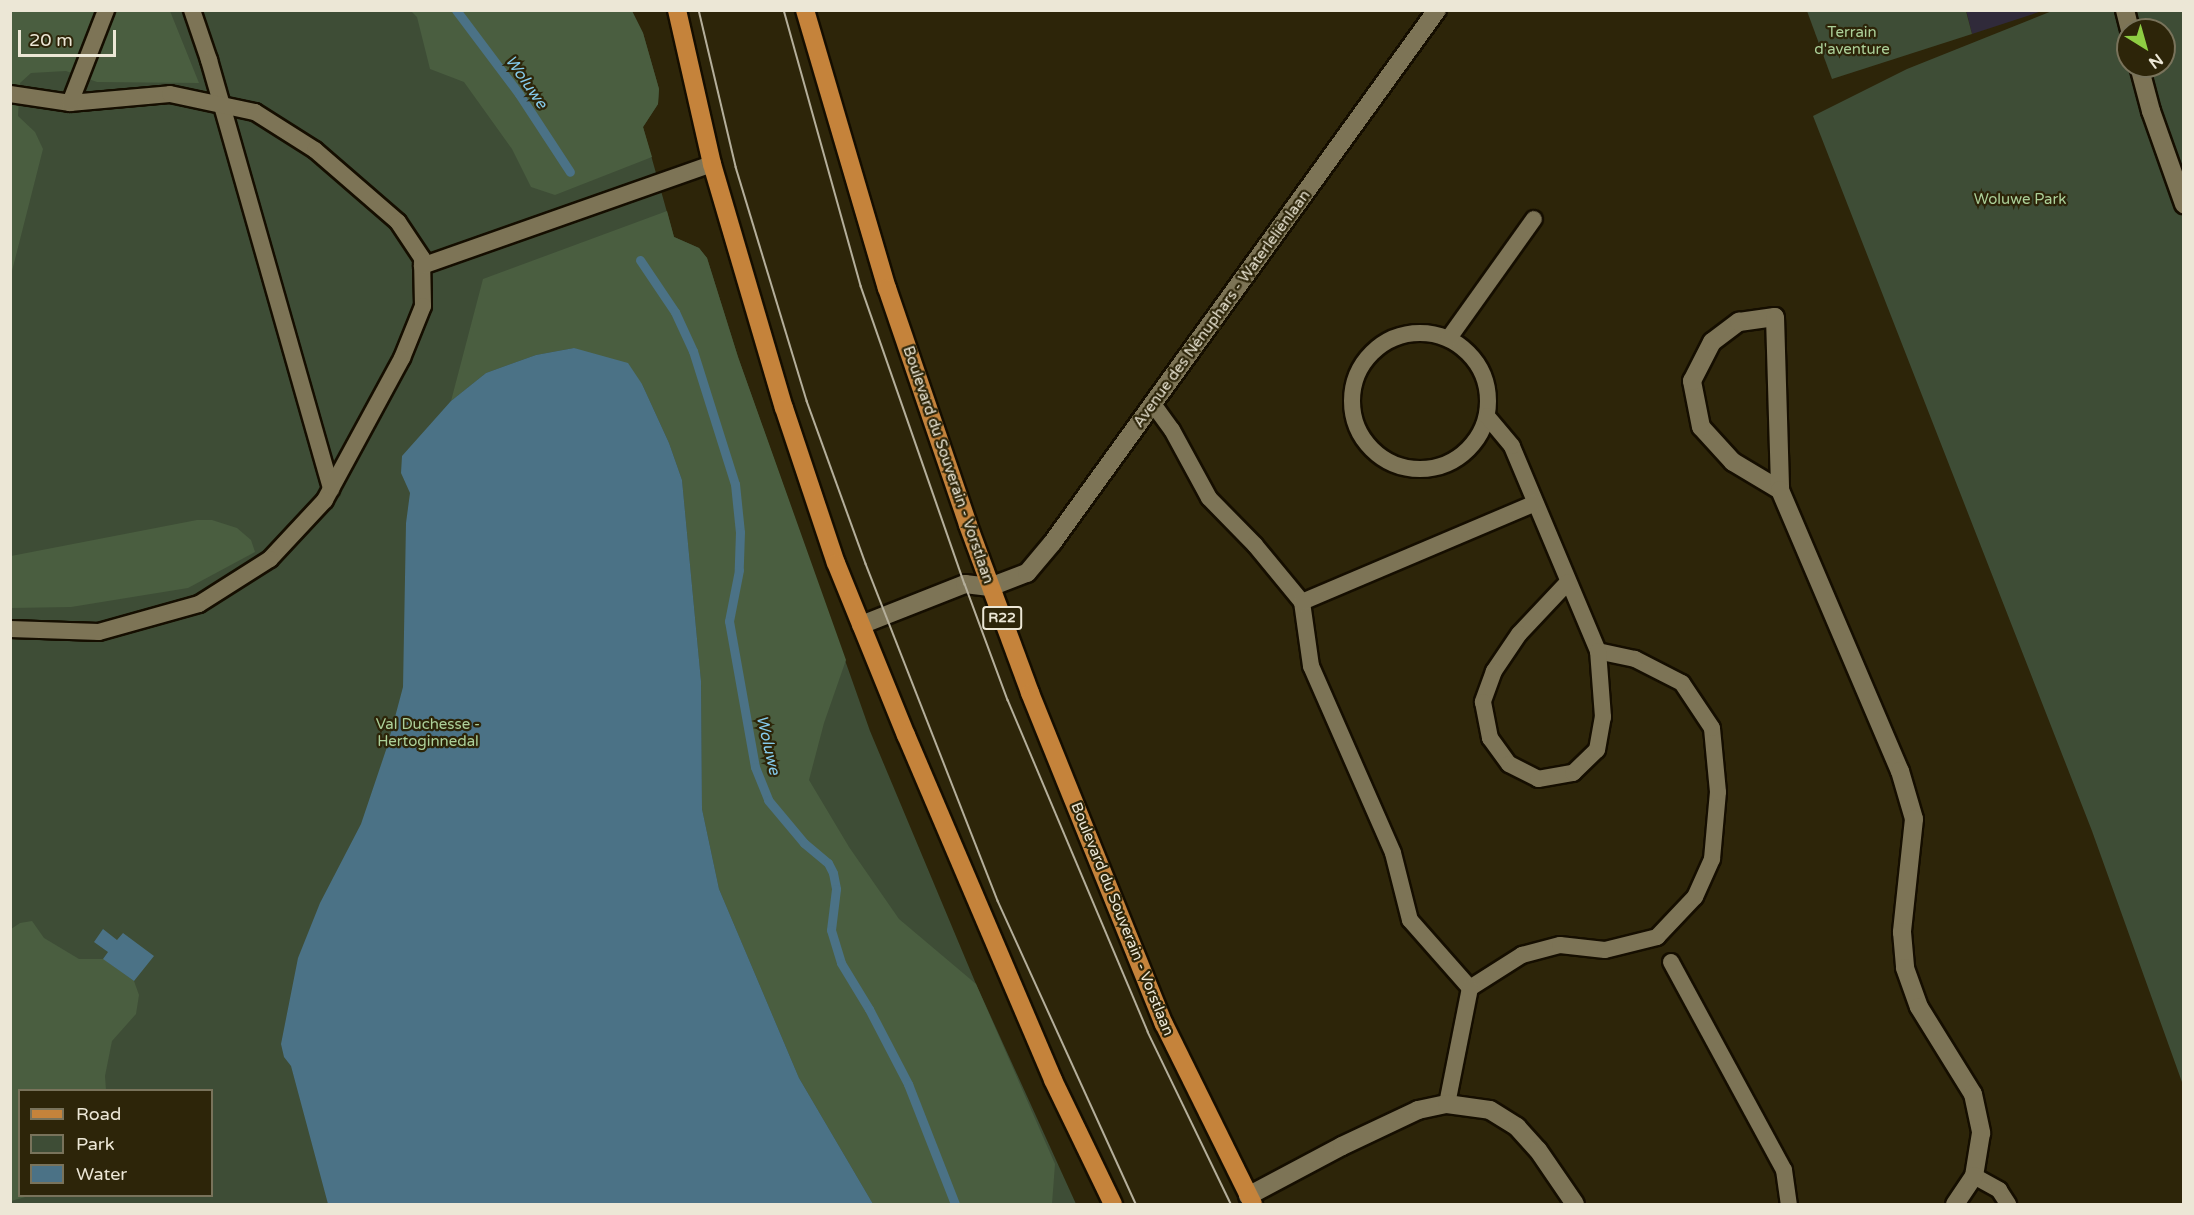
<!DOCTYPE html>
<html>
<head>
<meta charset="utf-8">
<style>
  body { margin:0 }
  #map { position:relative; width:2194px; height:1215px; overflow:hidden; background:#2d2509; font-family:"Varela Round",sans-serif }
  div>[style] { position:absolute }
  .education>* { inset:0; background:#302a3a }
  .green>* { inset:0; background:#3e4d36 }
  .forest>* { inset:0; background:#4a5e40 }
  .water>* { inset:0; background:#4b7286 }
  .stream>* { height:9px; margin:-4.5px; padding:0 4.5px; transform-origin:4.5px; border-radius:4.5px; background:#4b7286 }
  .roads { filter:drop-shadow(2px 0 #150e00) drop-shadow(-2px 0 #150e00) drop-shadow(0 2px #150e00) drop-shadow(0 -2px #150e00) }
  .lane>* { height:16px; margin:-8px; padding:0 8px; transform-origin:8px; border-radius:8px; background:#7d7456 }
  .lane>.ring { margin:-8px; padding:0; box-sizing:content-box; background:none; border:16px solid #7d7456; border-radius:50% }
  .street>* { height:18px; margin:-9px; padding:0 9px; transform-origin:9px; border-radius:9px; background:#7d7456 }
  .primary>* { height:18px; margin:-9px; padding:0 9px; transform-origin:9px; border-radius:9px; background:#c5833b }
  .tram>* { height:1.5px; margin:-0.75px; padding:0 0.75px; transform-origin:0.75px; border-radius:0.75px; background:#b5af9b }
  span { translate:-50% -50%; white-space:nowrap; text-align:center; line-height:1.15; -webkit-text-stroke:4.5px #2d2509; paint-order:stroke }
  .shield-label span { padding:2px 4px; background:#2d2509; border:2px solid; border-radius:4px; -webkit-text-stroke-width:0 }
  .shield-label { font-size:14px; color:#ece7d6; font-weight:700 }
  .park-label { font-size:15px; color:#acd099 }
  .street-label { font-size:15px; color:#ece7d6 }
  .water-label { font-size:16px; color:#86cbec; font-style:italic }
  .frame { position:absolute; inset:0; border:12px solid #ece7d6; pointer-events:none }
  .legend { position:absolute; left:18px; top:1089px; width:195px; height:108px; box-sizing:border-box; background:#2d2509; border:2px solid #79735b; margin:0; padding:8px 10px; list-style:none; font-size:18px; color:#ece7d6 }
  .legend li { display:flex; align-items:center; gap:12px; height:30px }
  .legend b { width:30px; border:2px solid #79735b }
  .north { position:absolute; left:2116px; top:18px; width:60px; height:60px; box-sizing:border-box; background:#2d2509; border:2px solid #79735b; border-radius:50%; rotate:143deg; font-size:16px; font-weight:700; line-height:24px; text-align:center; color:#ece7d6 }
  .north::after { content:''; display:block; margin:auto; width:21px; height:27px; background:#8ecd43; clip-path:polygon(50% 0,100% 100%,50% 72%,0 100%) }
  .scale { position:absolute; left:18px; top:30px; width:98px; height:27px; box-sizing:border-box; border:3px solid #ece7d6; border-top:0; padding-left:8px; font-size:18px; line-height:21px; white-space:nowrap; color:#ece7d6; -webkit-text-stroke:4px #2d2509; paint-order:stroke }
</style>
</head>
<body>
<div id="map">
  <div class="education">
    <div style="clip-path:polygon(1966px 10px,2042px 11px,1972px 34px)"></div>
  </div>
  <div class="green">
    <div style="clip-path:polygon(evenodd,10px 11px,632px 11px,643px 33px,659px 89px,658px 104px,643px 127px,674px 237px,699px 248px,707px 258px,738px 357px,870px 731px,976px 984px,1076px 1204px,11px 1204px,10px 11px,20px 1090px,212px 1090px,212px 1196px,20px 1196px,20px 1090px)"></div>
    <div style="clip-path:polygon(1807px 11px,1966px 11px,1972px 34px,1832px 79px)"></div>
    <div style="clip-path:polygon(evenodd,2052px 11px,2183px 11px,2183px 1085px,2092px 831px,1813px 116px,1907px 69px,2052px 11px,2128px 30px,2164px 30px,2164px 66px,2128px 66px,2128px 30px)"></div>
  </div>
  <div class="forest">
    <div style="clip-path:polygon(11px 11px,170px 11px,199px 83px,97px 82px,66px 71px,31px 73px,20px 83px,18px 116px,35px 132px,43px 149px,11px 275px)"></div>
    <div style="clip-path:polygon(411px 11px,632px 11px,643px 33px,659px 89px,658px 104px,643px 127px,652px 157px,555px 195px,531px 187px,512px 149px,464px 82px,430px 69px,417px 17px)"></div>
    <div style="clip-path:polygon(667px 211px,674px 237px,699px 248px,707px 258px,738px 357px,846px 660px,824px 723px,809px 780px,849px 847px,899px 919px,976px 984px,1055px 1164px,1052px 1204px,873px 1204px,799px 1078px,719px 889px,702px 809px,701px 681px,682px 480px,669px 443px,642px 384px,574px 348px,536px 355px,486px 373px,451px 401px,483px 279px)"></div>
    <div style="clip-path:polygon(197px 520px,212px 520px,237px 528px,251px 540px,255px 552px,188px 588px,71px 607px,11px 608px,11px 556px)"></div>
    <div style="clip-path:polygon(32px 921px,44px 938px,79px 959px,104px 959px,134px 981px,139px 995px,136px 1014px,112px 1041px,105px 1076px,106px 1090px,20px 1090px,20px 1196px,29px 1196px,11px 1201px,11px 929px,20px 923px)"></div>
  </div>
  <div class="water">
    <div style="clip-path:polygon(574px 348px,628px 363px,642px 384px,669px 443px,682px 480px,701px 681px,702px 809px,719px 889px,799px 1078px,873px 1204px,328px 1204px,291px 1066px,284px 1057px,281px 1044px,298px 958px,320px 903px,361px 824px,387px 747px,403px 687px,406px 523px,410px 493px,401px 473px,402px 456px,451px 401px,486px 373px,536px 355px)"></div>
    <div style="clip-path:polygon(103px 929px,117px 940px,123px 933px,154px 956px,134px 981px,103px 959px,108px 952px,94px 942px)"></div>
  </div>
  <div class="stream">
    <div style="left:456px;top:10px;width:105px;rotate:53.1deg"></div>
    <div style="left:519px;top:94px;width:93px;rotate:56.8deg"></div>
    <div style="left:640px;top:260px;width:63px;rotate:56.1deg"></div>
    <div style="left:675px;top:312px;width:43px;rotate:65.2deg"></div>
    <div style="left:693px;top:351px;width:139px;rotate:72.5deg"></div>
    <div style="left:735px;top:484px;width:48px;rotate:84.1deg"></div>
    <div style="left:740px;top:532px;width:38px;rotate:92deg"></div>
    <div style="left:739px;top:570px;width:52px;rotate:101.1deg"></div>
    <div style="left:729px;top:621px;width:148px;rotate:79.9deg"></div>
    <div style="left:755px;top:767px;width:35px;rotate:68deg"></div>
    <div style="left:768px;top:800px;width:56px;rotate:50.1deg"></div>
    <div style="left:804px;top:843px;width:31px;rotate:40deg"></div>
    <div style="left:828px;top:863px;width:11px;rotate:63deg"></div>
    <div style="left:833px;top:873px;width:16px;rotate:79deg"></div>
    <div style="left:836px;top:889px;width:41px;rotate:97deg"></div>
    <div style="left:831px;top:930px;width:34px;rotate:73deg"></div>
    <div style="left:841px;top:963px;width:54px;rotate:58.7deg"></div>
    <div style="left:869px;top:1009px;width:85px;rotate:62.5deg"></div>
    <div style="left:908px;top:1084px;width:129px;rotate:68.6deg"></div>
  </div>
  <div class="roads">
    <div class="lane">
      <div style="left:192px;top:10px;width:53px;rotate:71.2deg"></div>
      <div style="left:209px;top:60px;width:446px;rotate:74.1deg"></div>
      <div style="left:10px;top:94px;width:61px;rotate:8.5deg"></div>
      <div style="left:70px;top:103px;width:100px;rotate:-5.1deg"></div>
      <div style="left:170px;top:94px;width:87px;rotate:12deg"></div>
      <div style="left:255px;top:112px;width:71px;rotate:32.3deg"></div>
      <div style="left:315px;top:150px;width:110px;rotate:40.9deg"></div>
      <div style="left:398px;top:222px;width:43px;rotate:56.3deg"></div>
      <div style="left:422px;top:258px;width:48px;rotate:88.8deg"></div>
      <div style="left:423px;top:306px;width:56px;rotate:112deg"></div>
      <div style="left:402px;top:358px;width:162px;rotate:118.5deg"></div>
      <div style="left:325px;top:500px;width:81px;rotate:133deg"></div>
      <div style="left:270px;top:559px;width:84px;rotate:147.6deg"></div>
      <div style="left:199px;top:604px;width:104px;rotate:164.4deg"></div>
      <div style="left:99px;top:632px;width:89px;rotate:-178.1deg"></div>
      <div style="left:70px;top:103px;width:100px;rotate:-68.8deg"></div>
      <div style="left:422px;top:266px;width:307px;rotate:-19.4deg"></div>
      <div class="ring" style="left:1352px;top:333px;width:120px;height:120px"></div>
      <div style="left:1449px;top:338px;width:146px;rotate:-54.5deg"></div>
      <div style="left:1153px;top:404px;width:32px;rotate:54deg"></div>
      <div style="left:1172px;top:430px;width:77px;rotate:61.4deg"></div>
      <div style="left:1209px;top:498px;width:66px;rotate:45.6deg"></div>
      <div style="left:1255px;top:545px;width:74px;rotate:50.5deg"></div>
      <div style="left:1302px;top:602px;width:65px;rotate:82deg"></div>
      <div style="left:1311px;top:666px;width:204px;rotate:66.3deg"></div>
      <div style="left:1393px;top:853px;width:69px;rotate:75.8deg"></div>
      <div style="left:1410px;top:920px;width:91px;rotate:48.6deg"></div>
      <div style="left:1470px;top:988px;width:62px;rotate:-32.4deg"></div>
      <div style="left:1522px;top:955px;width:39px;rotate:-15deg"></div>
      <div style="left:1560px;top:945px;width:45px;rotate:6.3deg"></div>
      <div style="left:1605px;top:950px;width:54px;rotate:-14deg"></div>
      <div style="left:1657px;top:937px;width:55px;rotate:-46.5deg"></div>
      <div style="left:1695px;top:897px;width:42px;rotate:-65.9deg"></div>
      <div style="left:1712px;top:859px;width:67px;rotate:-84.9deg"></div>
      <div style="left:1718px;top:792px;width:64px;rotate:-95.4deg"></div>
      <div style="left:1712px;top:728px;width:54px;rotate:-123.7deg"></div>
      <div style="left:1682px;top:683px;width:53px;rotate:-152.9deg"></div>
      <div style="left:1635px;top:659px;width:38px;rotate:-168deg"></div>
      <div style="left:1598px;top:651px;width:222px;rotate:-112.8deg"></div>
      <div style="left:1512px;top:446px;width:39px;rotate:-130deg"></div>
      <div style="left:1568px;top:582px;width:71px;rotate:133.3deg"></div>
      <div style="left:1519px;top:634px;width:45px;rotate:124deg"></div>
      <div style="left:1494px;top:671px;width:33px;rotate:110deg"></div>
      <div style="left:1483px;top:702px;width:37px;rotate:79deg"></div>
      <div style="left:1490px;top:738px;width:32px;rotate:54deg"></div>
      <div style="left:1509px;top:764px;width:33px;rotate:27deg"></div>
      <div style="left:1538px;top:779px;width:36px;rotate:-10deg"></div>
      <div style="left:1573px;top:773px;width:33px;rotate:-44deg"></div>
      <div style="left:1597px;top:750px;width:34px;rotate:-80deg"></div>
      <div style="left:1603px;top:717px;width:66px;rotate:-94.3deg"></div>
      <div style="left:1302px;top:602px;width:253px;rotate:-23deg"></div>
      <div style="left:1671px;top:962px;width:237px;rotate:61.5deg"></div>
      <div style="left:1784px;top:1170px;width:34px;rotate:82deg"></div>
      <div style="left:1447px;top:1104px;width:118px;rotate:-78.8deg"></div>
      <div style="left:1974px;top:1176px;width:29px;rotate:29deg"></div>
      <div style="left:1999px;top:1190px;width:17px;rotate:57deg"></div>
    </div>
    <div class="street">
      <div style="left:2125px;top:10px;width:21px;rotate:76deg"></div>
      <div style="left:2139px;top:66px;width:47px;rotate:75.1deg"></div>
      <div style="left:2151px;top:111px;width:99px;rotate:70.5deg"></div>
      <div style="left:1780px;top:490px;width:55px;rotate:-149.2deg"></div>
      <div style="left:1733px;top:462px;width:47px;rotate:-132.4deg"></div>
      <div style="left:1701px;top:427px;width:47px;rotate:-101.1deg"></div>
      <div style="left:1692px;top:381px;width:44px;rotate:-62.9deg"></div>
      <div style="left:1712px;top:342px;width:34px;rotate:-37deg"></div>
      <div style="left:1739px;top:322px;width:36px;rotate:-8deg"></div>
      <div style="left:1775px;top:317px;width:173px;rotate:88.3deg"></div>
      <div style="left:1780px;top:490px;width:306px;rotate:66.9deg"></div>
      <div style="left:1900px;top:771px;width:50px;rotate:73.7deg"></div>
      <div style="left:1914px;top:819px;width:114px;rotate:96.1deg"></div>
      <div style="left:1902px;top:932px;width:36px;rotate:85deg"></div>
      <div style="left:1905px;top:968px;width:41px;rotate:70.3deg"></div>
      <div style="left:1919px;top:1007px;width:102px;rotate:58.2deg"></div>
      <div style="left:1973px;top:1094px;width:40px;rotate:78deg"></div>
      <div style="left:1981px;top:1133px;width:44px;rotate:99.2deg"></div>
      <div style="left:1974px;top:1176px;width:34px;rotate:124deg"></div>
      <div style="left:861px;top:625px;width:112px;rotate:-21.5deg"></div>
      <div style="left:965px;top:584px;width:25px;rotate:7deg"></div>
      <div style="left:990px;top:587px;width:40px;rotate:-21deg"></div>
      <div style="left:1027px;top:573px;width:40px;rotate:-50deg"></div>
      <div style="left:1053px;top:542px;width:656px;rotate:-54.18deg"></div>
      <div style="left:1248px;top:1196px;width:106px;rotate:-28deg"></div>
      <div style="left:1342px;top:1146px;width:84px;rotate:-25.3deg"></div>
      <div style="left:1418px;top:1110px;width:30px;rotate:-12deg"></div>
      <div style="left:1447px;top:1104px;width:43px;rotate:7.9deg"></div>
      <div style="left:1490px;top:1110px;width:32px;rotate:32deg"></div>
      <div style="left:1517px;top:1127px;width:31px;rotate:48deg"></div>
      <div style="left:1538px;top:1150px;width:65px;rotate:55.6deg"></div>
    </div>
    <div class="primary">
      <div style="left:677px;top:10px;width:158px;rotate:77.2deg"></div>
      <div style="left:712px;top:164px;width:254px;rotate:73.6deg"></div>
      <div style="left:784px;top:408px;width:163px;rotate:71.5deg"></div>
      <div style="left:836px;top:563px;width:186px;rotate:67.9deg"></div>
      <div style="left:906px;top:735px;width:375px;rotate:66.9deg"></div>
      <div style="left:1053px;top:1080px;width:138px;rotate:64.2deg"></div>
      <div style="left:805px;top:10px;width:290px;rotate:73.6deg"></div>
      <div style="left:887px;top:288px;width:250px;rotate:71.1deg"></div>
      <div style="left:968px;top:525px;width:179px;rotate:69.7deg"></div>
      <div style="left:1030px;top:693px;width:357px;rotate:68deg"></div>
      <div style="left:1164px;top:1024px;width:201px;rotate:63.7deg"></div>
    </div>
  </div>
  <div class="tram">
    <div style="left:699px;top:10px;width:161px;rotate:76.7deg"></div>
    <div style="left:736px;top:167px;width:245px;rotate:73.1deg"></div>
    <div style="left:807px;top:401px;width:173px;rotate:70.1deg"></div>
    <div style="left:866px;top:564px;width:362px;rotate:68.6deg"></div>
    <div style="left:998px;top:901px;width:333px;rotate:65.5deg"></div>
    <div style="left:784px;top:10px;width:287px;rotate:74.4deg"></div>
    <div style="left:861px;top:286px;width:316px;rotate:70.8deg"></div>
    <div style="left:965px;top:584px;width:124px;rotate:69.7deg"></div>
    <div style="left:1008px;top:700px;width:360px;rotate:67.1deg"></div>
    <div style="left:1148px;top:1032px;width:191px;rotate:64.2deg"></div>
  </div>
  <div class="shield-label">
    <span style="left:1002px;top:618px">R22</span>
  </div>
  <div class="park-label">
    <span style="left:1852px;top:41px">Terrain<br>d'aventure</span>
    <span style="left:2020px;top:200px">Woluwe Park</span>
    <span style="left:428px;top:733px">Val Duchesse -<br>Hertoginnedal</span>
  </div>
  <div class="street-label">
    <span style="left:1222px;top:309px;rotate:-54deg">Avenue des Nénuphars - Waterleliënlaan</span>
    <span style="left:948px;top:465px;rotate:71deg">Boulevard du Souverain - Vorstlaan</span>
    <span style="left:1122px;top:919px;rotate:68deg">Boulevard du Souverain - Vorstlaan</span>
  </div>
  <div class="water-label">
    <span style="left:526px;top:82px;rotate:55deg">Woluwe</span>
    <span style="left:768px;top:745px;rotate:77deg">Woluwe</span>
  </div>
  <div class="frame"></div>
  <ul class="legend">
  <li><b style="height:8px;background:#c5833b"></b>Road</li>
  <li><b style="height:16px;background:#3e4d36"></b>Park</li>
  <li><b style="height:16px;background:#4b7286"></b>Water</li>
  </ul>
  <div class="north">N</div>
  <div class="scale">20 m</div>
</div>
</body>
</html>
